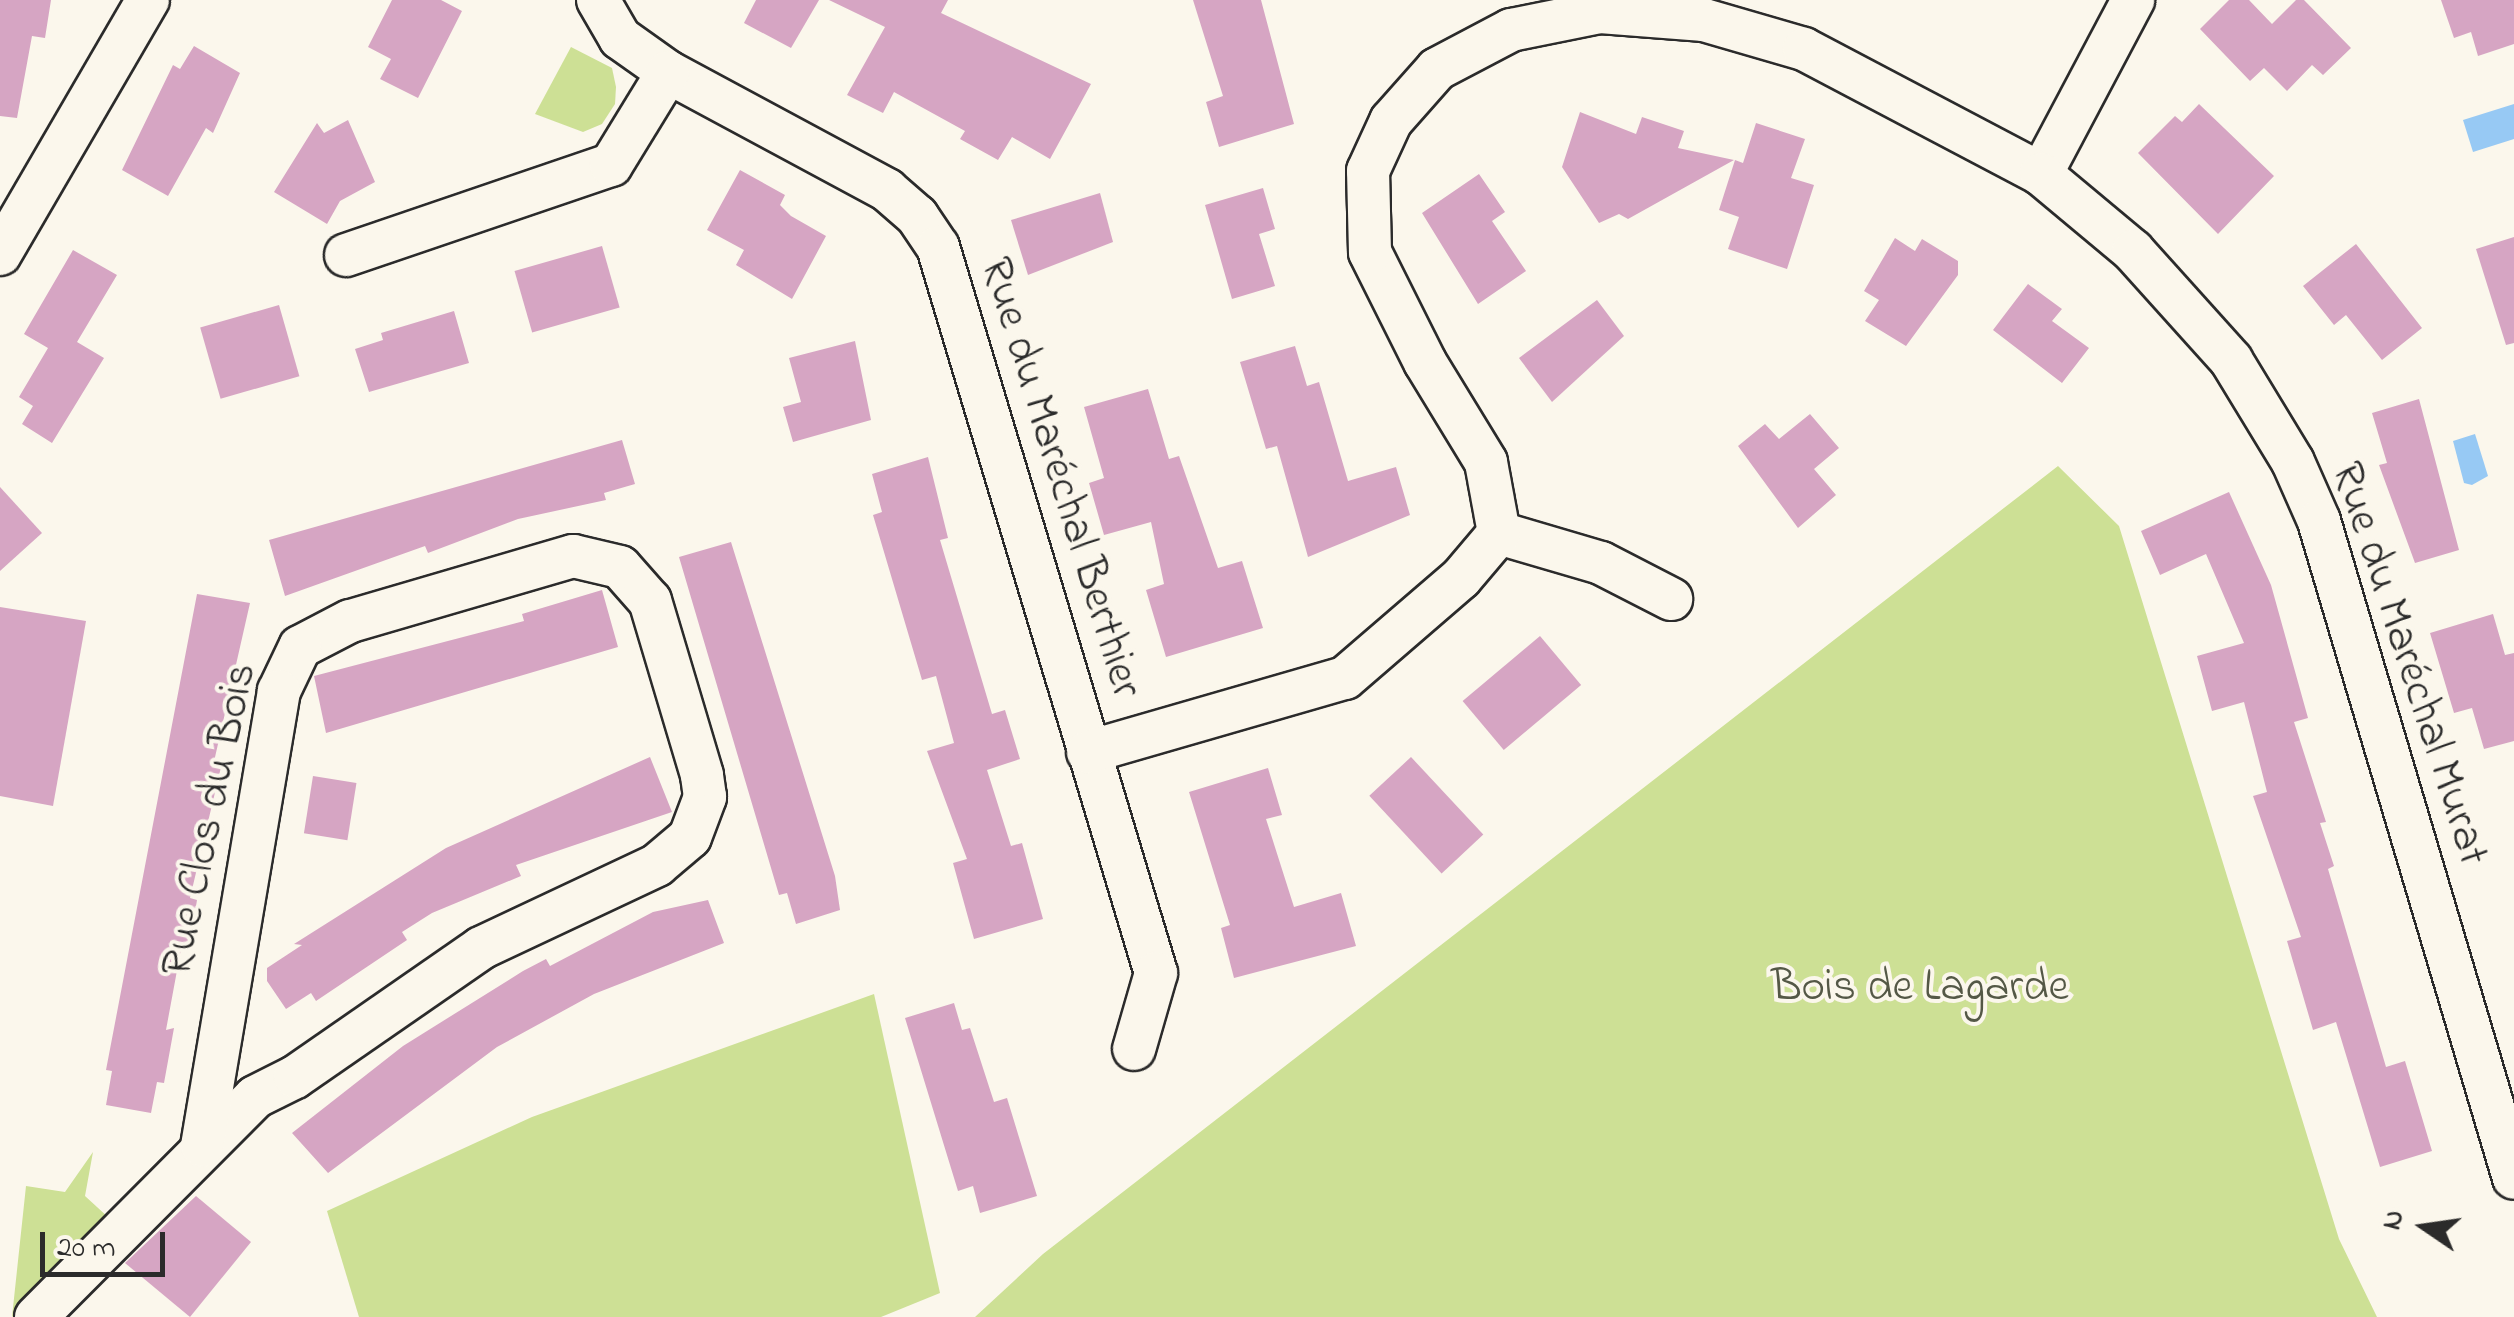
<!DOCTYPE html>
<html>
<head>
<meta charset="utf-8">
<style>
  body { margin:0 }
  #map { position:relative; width:2514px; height:1317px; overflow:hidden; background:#fbf7ec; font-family:"Indie Flower",sans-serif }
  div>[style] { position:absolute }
  .green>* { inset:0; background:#cde095 }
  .water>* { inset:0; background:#97c9f4 }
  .building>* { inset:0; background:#d6a5c3; transform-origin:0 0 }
  .roads { filter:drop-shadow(2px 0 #2b2b2b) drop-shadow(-2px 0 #2b2b2b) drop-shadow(0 2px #2b2b2b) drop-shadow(0 -2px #2b2b2b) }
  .minor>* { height:42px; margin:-21px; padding:0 21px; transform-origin:21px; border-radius:21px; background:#fbf7ec }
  span { translate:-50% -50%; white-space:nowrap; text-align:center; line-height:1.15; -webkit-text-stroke:8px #fbf7ec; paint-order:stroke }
  .street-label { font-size:45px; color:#2b2b2b }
  .park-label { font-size:45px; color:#545846 }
  .north { position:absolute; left:2374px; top:1177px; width:100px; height:100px; -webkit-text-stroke:8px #fbf7ec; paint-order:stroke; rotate:283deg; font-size:28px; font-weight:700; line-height:40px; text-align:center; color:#2b2b2b }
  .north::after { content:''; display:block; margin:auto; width:35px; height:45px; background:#2b2b2b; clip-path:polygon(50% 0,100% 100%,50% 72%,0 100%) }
  .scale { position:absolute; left:40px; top:1232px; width:125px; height:45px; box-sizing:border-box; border:5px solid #2b2b2b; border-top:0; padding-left:12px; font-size:30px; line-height:35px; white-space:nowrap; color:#2b2b2b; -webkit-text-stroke:8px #fbf7ec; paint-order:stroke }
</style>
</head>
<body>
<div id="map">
  <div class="green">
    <div style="clip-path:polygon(571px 47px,612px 68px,616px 87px,615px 104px,602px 124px,583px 132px,535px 114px)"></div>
    <div style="clip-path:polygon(2058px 466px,2119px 526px,2339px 1239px,2377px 1317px,975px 1317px,1043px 1254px)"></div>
    <div style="clip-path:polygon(874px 994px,940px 1293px,881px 1317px,359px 1317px,327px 1211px,532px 1117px)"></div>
    <div style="clip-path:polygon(93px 1152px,85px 1196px,109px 1218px,12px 1317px,26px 1186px,65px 1192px)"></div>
  </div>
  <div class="water">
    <div style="clip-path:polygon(2514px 104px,2514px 139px,2473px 152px,2463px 120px)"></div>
    <div style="clip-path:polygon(2475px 434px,2488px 476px,2472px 485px,2464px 483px,2453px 441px)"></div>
  </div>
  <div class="building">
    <div style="clip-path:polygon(0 0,51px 0,45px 38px,32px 36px,17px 118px,0 116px)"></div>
    <div style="clip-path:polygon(392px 0,441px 0,462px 11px,418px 98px,380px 79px,391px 59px,368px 47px)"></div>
    <div style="clip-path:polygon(756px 0,819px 0,791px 48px,744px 23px)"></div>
    <div style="clip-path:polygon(829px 0,948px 0,941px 13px,1091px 84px,1050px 159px,1012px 137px,998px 160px,960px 139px,965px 131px,894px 92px,883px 113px,847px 95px,885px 27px)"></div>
    <div style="clip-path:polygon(1193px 0,1261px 0,1294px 124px,1219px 147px,1206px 102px,1223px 96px)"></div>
    <div style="clip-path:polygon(2229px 0,2249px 0,2272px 24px,2296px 0,2304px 0,2351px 48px,2323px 75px,2312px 65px,2287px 91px,2264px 68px,2250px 81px,2200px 29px)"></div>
    <div style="clip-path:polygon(2441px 0,2514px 0,2514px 44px,2478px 56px,2471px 32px,2454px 38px)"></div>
    <div style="clip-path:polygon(194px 46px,240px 73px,213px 133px,206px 128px,168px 196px,122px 170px,173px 65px,180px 69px)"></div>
    <div style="clip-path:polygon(2199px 104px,2274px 176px,2218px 234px,2138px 153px,2175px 116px,2182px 122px)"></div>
    <div style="clip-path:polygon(1580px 112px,1636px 134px,1642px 117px,1684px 131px,1678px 148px,1734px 160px,1628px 219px,1619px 214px,1599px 223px,1562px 167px)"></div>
    <div style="clip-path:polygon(348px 120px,375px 182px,340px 201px,327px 224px,274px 192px,317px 123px,324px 133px)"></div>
    <div style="clip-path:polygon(1756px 123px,1805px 139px,1791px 178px,1814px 185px,1787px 269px,1728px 249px,1739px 217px,1719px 210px,1735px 160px,1743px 163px)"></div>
    <div style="clip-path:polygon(740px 170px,785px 195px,780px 205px,791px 216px,826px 236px,792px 299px,736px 265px,744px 250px,707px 230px)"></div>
    <div style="clip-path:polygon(1479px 174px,1505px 212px,1492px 221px,1526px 271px,1478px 304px,1422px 213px)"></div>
    <div style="clip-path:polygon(1263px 188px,1275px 229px,1259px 234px,1275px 286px,1232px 299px,1205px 205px)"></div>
    <div style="clip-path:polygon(1100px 193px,1113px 242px,1028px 275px,1011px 220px)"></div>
    <div style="clip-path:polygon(2514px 237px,2514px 343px,2506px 345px,2476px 249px)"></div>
    <div style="clip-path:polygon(1895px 238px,1915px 251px,1922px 239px,1958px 261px,1958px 275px,1906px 346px,1865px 321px,1879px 300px,1864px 291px)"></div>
    <div style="clip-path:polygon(2356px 244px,2422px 328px,2382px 360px,2346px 315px,2334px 325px,2303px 286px)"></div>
    <div style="left:602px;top:246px;width:64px;height:91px;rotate:74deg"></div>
    <div style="clip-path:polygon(73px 250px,117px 275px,77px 342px,104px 358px,52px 443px,22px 424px,33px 406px,19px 397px,48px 348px,24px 334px)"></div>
    <div style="clip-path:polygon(2028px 284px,2062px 309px,2052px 321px,2089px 348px,2062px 383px,1993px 330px)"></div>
    <div style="clip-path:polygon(1597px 300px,1624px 336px,1552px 402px,1519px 358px)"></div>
    <div style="left:279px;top:305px;width:74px;height:82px;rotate:74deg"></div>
    <div style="clip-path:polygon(454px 311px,469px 363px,369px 392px,355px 349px,383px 340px,381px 333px)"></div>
    <div style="clip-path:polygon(855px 341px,871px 420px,793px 442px,783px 407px,801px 402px,789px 358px)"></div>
    <div style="clip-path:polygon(1295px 346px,1307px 386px,1319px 382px,1348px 481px,1396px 467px,1410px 515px,1308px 557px,1277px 446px,1266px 449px,1240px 362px)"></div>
    <div style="clip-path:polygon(1148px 389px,1169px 459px,1179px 456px,1218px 568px,1242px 561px,1263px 628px,1166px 657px,1146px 590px,1164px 584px,1151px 522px,1104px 535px,1089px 483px,1104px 478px,1084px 407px)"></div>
    <div style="clip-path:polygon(2419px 399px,2459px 550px,2415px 563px,2379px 465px,2387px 463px,2372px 413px)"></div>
    <div style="clip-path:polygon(1810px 414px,1839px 448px,1814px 469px,1836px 495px,1798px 528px,1738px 446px,1765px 424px,1779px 439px)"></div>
    <div style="clip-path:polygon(622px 440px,635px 484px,604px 493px,606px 500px,518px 519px,428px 553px,425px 546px,285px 596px,269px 540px)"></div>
    <div style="clip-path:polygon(928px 457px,948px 538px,940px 540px,992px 714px,1005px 710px,1020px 759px,987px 770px,1011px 846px,1022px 843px,1043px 919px,974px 939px,953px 863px,967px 859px,927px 751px,954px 743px,936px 676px,922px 680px,873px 515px,882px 512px,872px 474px)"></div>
    <div style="clip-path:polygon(0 487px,42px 533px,0 571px)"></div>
    <div style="clip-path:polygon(2229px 492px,2271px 585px,2308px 718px,2294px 722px,2326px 822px,2320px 823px,2334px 866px,2328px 869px,2386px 1067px,2405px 1061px,2432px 1151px,2380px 1167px,2336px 1022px,2313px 1030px,2287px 941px,2301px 937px,2253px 796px,2267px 792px,2244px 702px,2212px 711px,2197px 656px,2244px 643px,2206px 554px,2160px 575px,2141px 531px)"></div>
    <div style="clip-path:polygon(731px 542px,835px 876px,840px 910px,796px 924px,787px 893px,779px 895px,679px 557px)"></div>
    <div style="clip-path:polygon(602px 590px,618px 647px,326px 733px,314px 676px,524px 621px,522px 614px)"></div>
    <div style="clip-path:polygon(197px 594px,250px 603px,213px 766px,221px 767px,190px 898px,197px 900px,193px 925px,188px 950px,181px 949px,166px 1030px,174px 1028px,164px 1083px,157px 1082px,151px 1113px,106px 1105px,112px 1071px,106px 1070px)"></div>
    <div style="clip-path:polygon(0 607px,86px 621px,53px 806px,0 796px)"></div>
    <div style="clip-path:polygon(2493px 614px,2505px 655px,2514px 653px,2514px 741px,2484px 749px,2472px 708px,2454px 713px,2430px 633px)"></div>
    <div style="left:1540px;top:636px;width:64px;height:101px;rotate:50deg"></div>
    <div style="clip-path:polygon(650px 757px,672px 812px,516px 865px,521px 876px,432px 913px,402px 932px,407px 940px,316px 1001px,311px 993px,286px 1009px,267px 981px,267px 968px,302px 945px,294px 944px,446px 848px)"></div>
    <div style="left:1411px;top:757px;width:106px;height:57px;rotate:47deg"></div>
    <div style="clip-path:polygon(1268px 768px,1282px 815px,1266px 819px,1294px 907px,1341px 893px,1356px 946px,1234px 978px,1221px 928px,1230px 925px,1189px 792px)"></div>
    <div style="left:313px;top:776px;width:44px;height:58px;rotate:9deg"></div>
    <div style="clip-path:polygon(708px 900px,724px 943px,594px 994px,497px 1047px,328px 1173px,292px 1133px,403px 1046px,523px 971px,546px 959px,550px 966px,653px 912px)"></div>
    <div style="clip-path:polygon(954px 1003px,962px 1030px,970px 1028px,994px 1102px,1007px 1098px,1037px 1196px,980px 1213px,973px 1186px,958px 1191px,905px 1018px)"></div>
    <div style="clip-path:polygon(196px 1196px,251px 1242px,190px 1317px,125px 1263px)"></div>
  </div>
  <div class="roads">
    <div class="minor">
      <div style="left:598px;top:0;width:44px;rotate:59.9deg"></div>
      <div style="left:620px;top:38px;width:59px;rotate:35.3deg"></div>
      <div style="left:668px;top:72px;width:249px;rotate:28.3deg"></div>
      <div style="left:887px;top:190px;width:40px;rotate:41deg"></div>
      <div style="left:917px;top:216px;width:37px;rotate:56deg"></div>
      <div style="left:938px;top:247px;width:758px;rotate:73.29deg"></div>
      <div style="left:1156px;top:973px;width:79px;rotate:106.1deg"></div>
      <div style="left:2041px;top:174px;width:197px;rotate:-62.1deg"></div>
      <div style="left:0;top:254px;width:294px;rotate:-59.8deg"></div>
      <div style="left:346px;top:255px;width:280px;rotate:-18.8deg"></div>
      <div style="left:611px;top:165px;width:109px;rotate:-58.5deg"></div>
      <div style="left:1499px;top:533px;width:106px;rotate:16.4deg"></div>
      <div style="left:1601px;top:563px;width:79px;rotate:27.2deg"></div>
      <div style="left:1088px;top:752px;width:267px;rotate:-16.1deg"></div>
      <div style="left:1345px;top:678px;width:153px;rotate:-40.8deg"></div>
      <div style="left:1461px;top:578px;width:59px;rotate:-49.8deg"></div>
      <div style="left:1499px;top:533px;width:72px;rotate:-100.4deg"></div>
      <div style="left:1486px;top:462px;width:117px;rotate:-121.4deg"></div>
      <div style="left:1425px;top:362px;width:123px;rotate:-116.6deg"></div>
      <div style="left:1370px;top:252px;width:81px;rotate:-91.4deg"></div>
      <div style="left:1368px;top:171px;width:55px;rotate:-65.3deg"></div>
      <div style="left:1391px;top:121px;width:69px;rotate:-48.5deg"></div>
      <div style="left:1437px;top:69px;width:84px;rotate:-27.8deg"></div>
      <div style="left:1511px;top:30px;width:91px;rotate:-11.4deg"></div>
      <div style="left:1600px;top:12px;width:104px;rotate:4.4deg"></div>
      <div style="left:1704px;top:20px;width:104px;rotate:16.2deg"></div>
      <div style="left:1804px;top:49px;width:268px;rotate:27.8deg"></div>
      <div style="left:2041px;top:174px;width:120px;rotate:39.9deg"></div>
      <div style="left:2133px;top:251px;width:147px;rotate:48deg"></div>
      <div style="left:2231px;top:360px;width:119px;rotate:58.7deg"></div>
      <div style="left:2293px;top:462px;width:64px;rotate:66.2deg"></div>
      <div style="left:2319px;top:521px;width:685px;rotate:73.47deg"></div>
      <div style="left:36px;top:1317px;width:310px;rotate:-45.1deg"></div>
      <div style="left:255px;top:1097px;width:45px;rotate:-26.6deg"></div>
      <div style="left:295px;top:1077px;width:226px;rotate:-34.7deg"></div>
      <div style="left:481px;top:948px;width:195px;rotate:-25.2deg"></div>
      <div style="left:657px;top:865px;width:43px;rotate:-40.3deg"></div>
      <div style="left:690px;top:837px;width:43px;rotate:-69.4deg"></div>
      <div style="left:705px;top:797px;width:22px;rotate:-98deg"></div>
      <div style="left:702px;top:775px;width:182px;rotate:-106.6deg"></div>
      <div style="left:650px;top:601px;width:45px;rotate:-131.4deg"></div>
      <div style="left:620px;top:567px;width:48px;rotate:-166.8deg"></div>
      <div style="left:573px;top:556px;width:232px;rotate:163.7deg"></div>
      <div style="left:350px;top:621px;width:56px;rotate:152.5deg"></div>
      <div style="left:300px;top:647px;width:49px;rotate:115.5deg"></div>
      <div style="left:279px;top:691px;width:461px;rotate:99.6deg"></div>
    </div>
  </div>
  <div class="street-label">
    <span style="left:1059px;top:478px;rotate:73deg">Rue du Maréchal Berthier</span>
    <span style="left:2408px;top:664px;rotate:72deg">Rue du Maréchal Murat</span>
    <span style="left:211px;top:820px;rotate:-78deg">Rue Clos du Bois</span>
  </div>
  <div class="park-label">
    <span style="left:1920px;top:989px">Bois de Lagarde</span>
  </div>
  <div class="north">N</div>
  <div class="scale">20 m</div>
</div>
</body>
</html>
